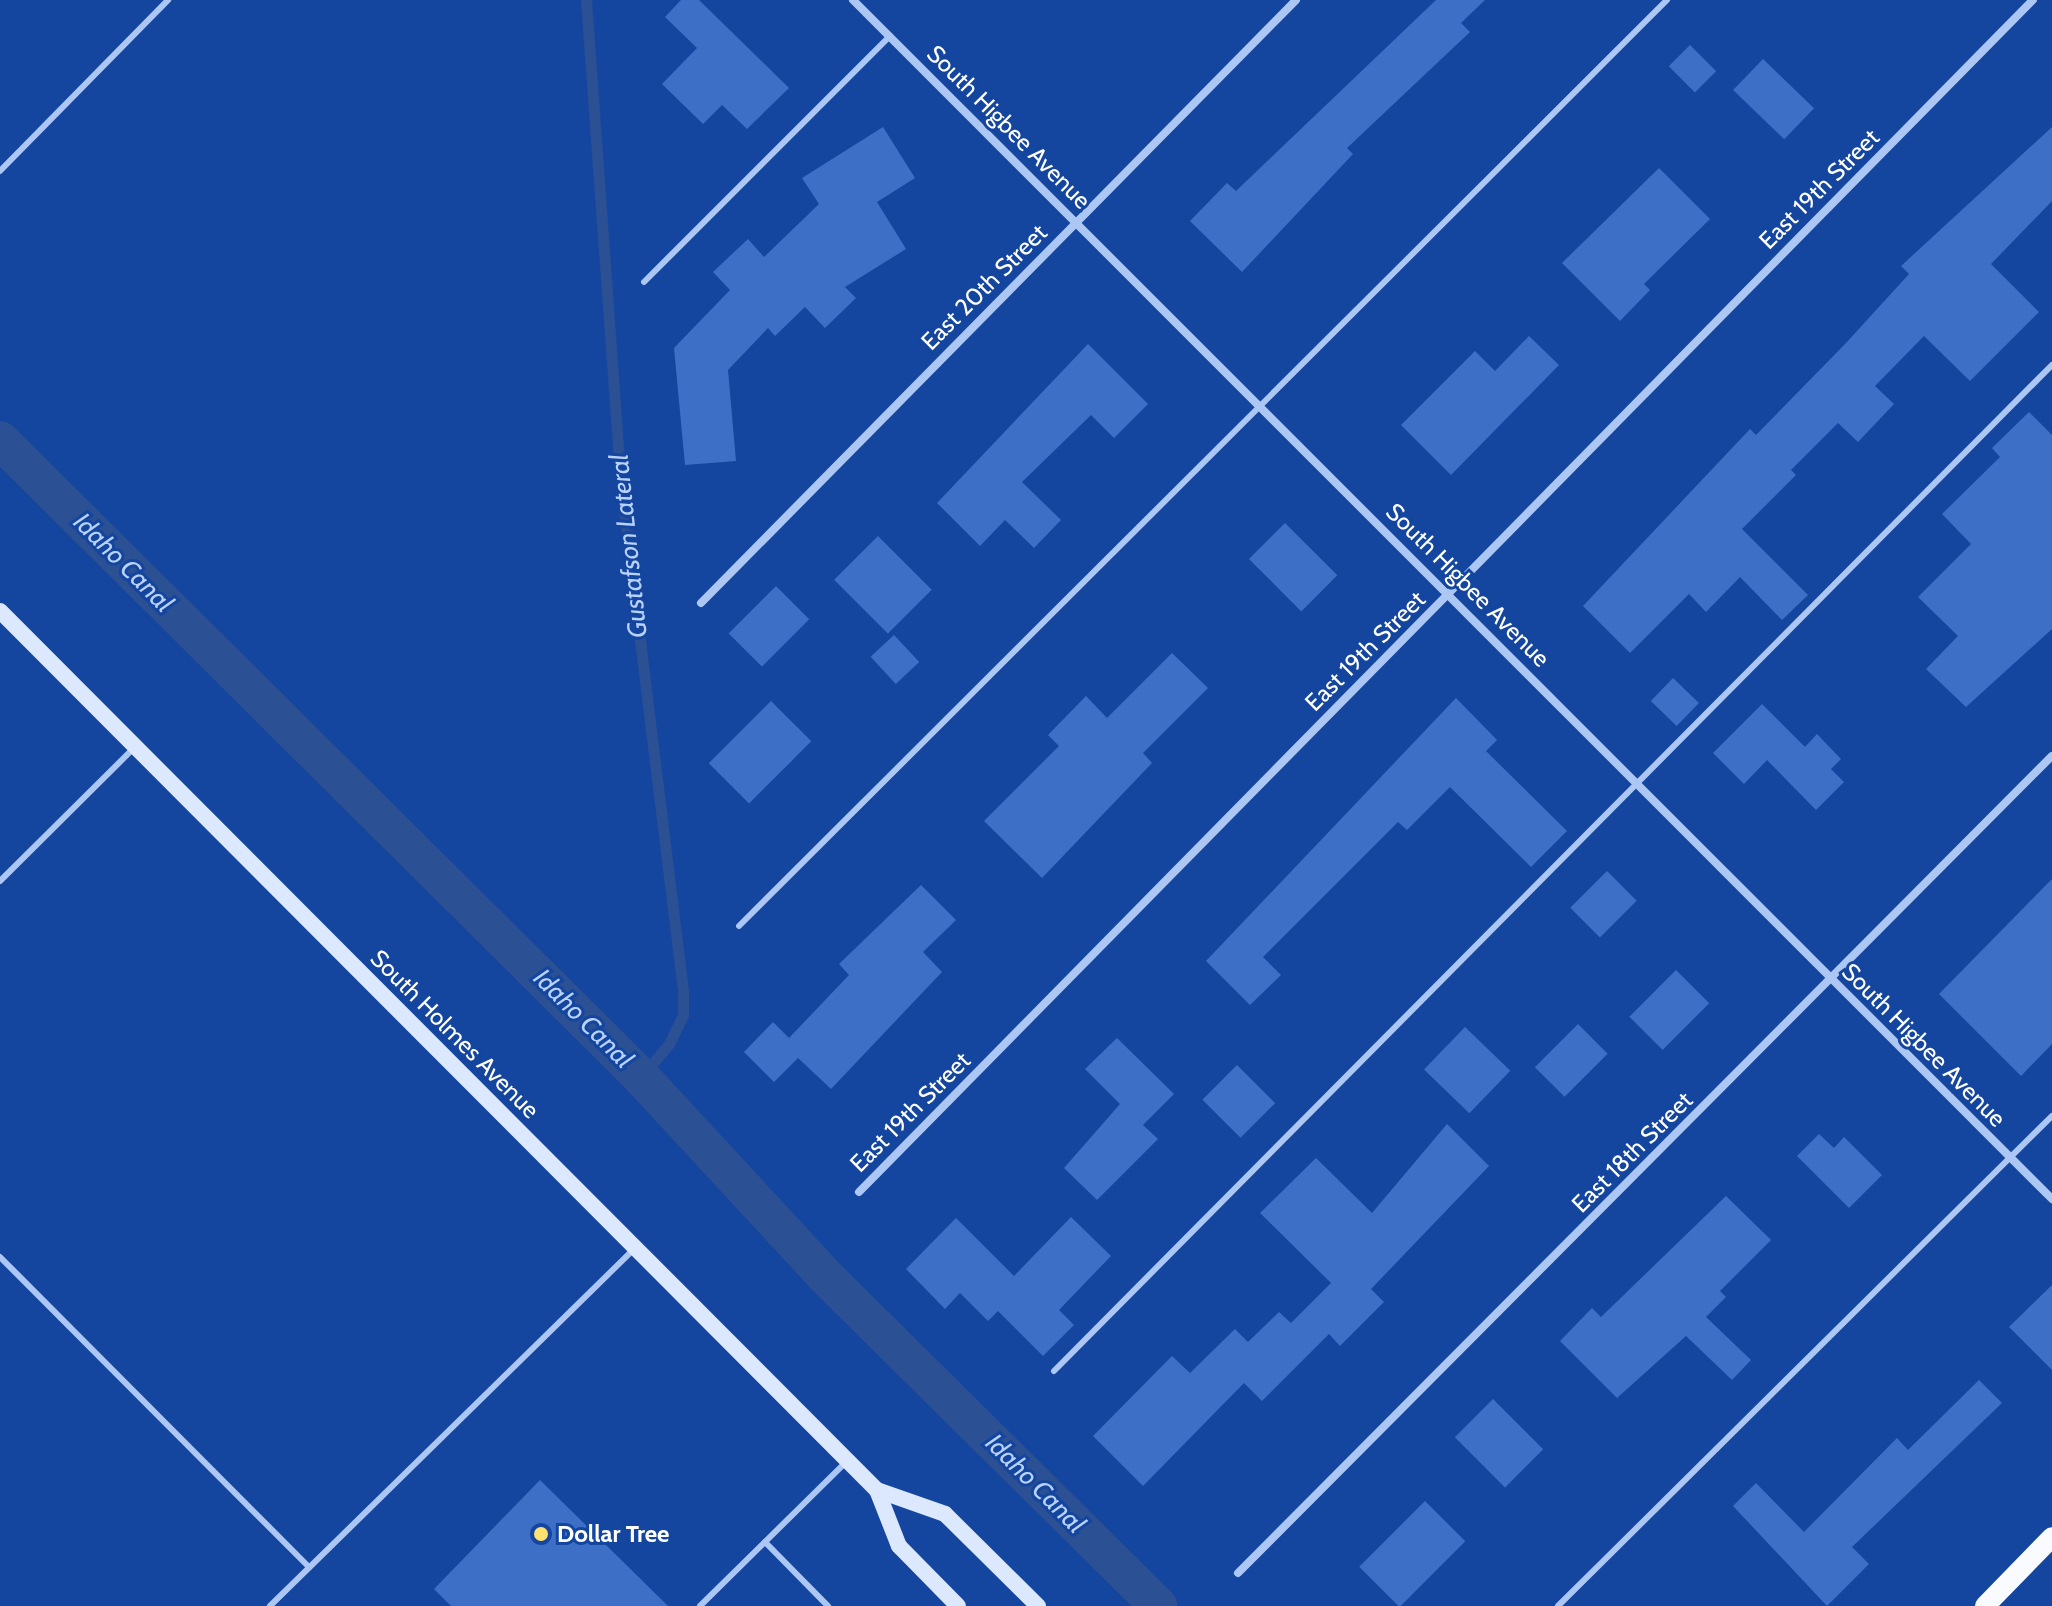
<!DOCTYPE html>
<html>
<head>
<meta charset="utf-8">
<style>
  body { margin:0 }
  #map { position:relative; width:2052px; height:1606px; overflow:hidden; background:#14469f; font-family:Cabin,sans-serif }
  div>[style] { position:absolute }
  .stream>* { height:11px; margin:-5.5px; padding:0 5.5px; transform-origin:5.5px; border-radius:5.5px; background:#2b5093 }
  .canal>* { height:38px; margin:-19px; padding:0 19px; transform-origin:19px; border-radius:19px; background:#2b5093 }
  .building>* { inset:0; background:#3d6fc6; transform-origin:0 0 }
  .lane>* { height:6px; margin:-3px; padding:0 3px; transform-origin:3px; border-radius:3px; background:#acc7f4 }
  .street>* { height:8px; margin:-4px; padding:0 4px; transform-origin:4px; border-radius:4px; background:#acc7f4 }
  .secondary>* { height:16px; margin:-8px; padding:0 8px; transform-origin:8px; border-radius:8px; background:#dce8fd }
  .primary>* { height:20px; margin:-10px; padding:0 10px; transform-origin:10px; border-radius:10px; background:#f9fbff }
  .dots>* { width:22px; height:22px; translate:-50% -50%; box-sizing:border-box; border:4px solid #14469f; border-radius:50% }
  span { translate:-50% -50%; white-space:nowrap; text-align:center; line-height:1.15; -webkit-text-stroke:6px #14469f; paint-order:stroke }
  .street-label { font-size:24px; color:#fff }
  .poi-label { font-size:24px; color:#fff; font-weight:700 }
  .left { translate:0 -50%; text-align:left }
  .water-label { font-size:26px; color:#b9d2fa; font-style:italic }
</style>
</head>
<body>
<div id="map">
  <div class="stream">
    <div style="left:586px;top:0;width:486px;rotate:85.9deg"></div>
    <div style="left:621px;top:485px;width:510px;rotate:83.01deg"></div>
    <div style="left:683px;top:991px;width:24px;rotate:90deg"></div>
    <div style="left:683px;top:1015px;width:32px;rotate:116deg"></div>
    <div style="left:669px;top:1044px;width:43px;rotate:130.3deg"></div>
  </div>
  <div class="canal">
    <div style="left:0;top:440px;width:904px;rotate:44.82deg"></div>
    <div style="left:641px;top:1077px;width:271px;rotate:47.2deg"></div>
    <div style="left:825px;top:1276px;width:469px;rotate:44.7deg"></div>
  </div>
  <div class="building">
    <div style="clip-path:polygon(681px 0,699px 0,789px 88px,747px 129px,722px 105px,703px 124px,662px 84px,697px 48px,665px 17px)"></div>
    <div style="clip-path:polygon(1436px 0,1485px 0,1461px 23px,1470px 32px,1347px 148px,1353px 154px,1242px 272px,1190px 221px,1227px 183px,1236px 191px)"></div>
    <div style="left:1690px;top:45px;width:37px;height:30px;rotate:45deg"></div>
    <div style="left:1763px;top:59px;width:71px;height:43px;rotate:44deg"></div>
    <div style="clip-path:polygon(883px 127px,915px 178px,877px 202px,906px 249px,845px 287px,856px 298px,825px 328px,805px 307px,775px 336px,768px 328px,728px 370px,736px 461px,685px 465px,674px 348px,730px 290px,713px 272px,748px 239px,764px 257px,819px 204px,802px 178px)"></div>
    <div style="clip-path:polygon(2052px 127px,2052px 201px,1991px 264px,2039px 312px,1970px 381px,1924px 336px,1875px 386px,1894px 404px,1858px 442px,1838px 423px,1791px 470px,1796px 475px,1742px 529px,1808px 595px,1782px 620px,1740px 577px,1706px 612px,1689px 594px,1630px 653px,1583px 606px,1750px 429px,1756px 435px,1846px 343px,1909px 274px,1901px 266px)"></div>
    <div style="clip-path:polygon(1659px 168px,1710px 219px,1644px 284px,1650px 290px,1620px 321px,1562px 263px)"></div>
    <div style="clip-path:polygon(1529px 336px,1559px 365px,1451px 475px,1401px 425px,1475px 351px,1495px 371px)"></div>
    <div style="clip-path:polygon(1088px 344px,1148px 404px,1114px 438px,1091px 415px,1022px 482px,1061px 520px,1034px 548px,1005px 520px,980px 546px,937px 503px)"></div>
    <div style="clip-path:polygon(2029px 412px,2052px 435px,2052px 629px,1966px 707px,1926px 669px,1958px 636px,1918px 597px,1971px 544px,1942px 514px,2000px 457px,1992px 448px)"></div>
    <div style="left:1285px;top:523px;width:74px;height:51px;rotate:45deg"></div>
    <div style="left:878px;top:536px;width:76px;height:62px;rotate:45deg"></div>
    <div style="left:776px;top:586px;width:47px;height:67px;rotate:45deg"></div>
    <div style="left:894px;top:635px;width:37px;height:32px;rotate:47deg"></div>
    <div style="clip-path:polygon(1172px 653px,1208px 688px,1143px 753px,1152px 763px,1042px 878px,984px 821px,1059px 746px,1048px 735px,1086px 696px,1107px 718px)"></div>
    <div style="left:1673px;top:678px;width:36px;height:32px;rotate:44deg"></div>
    <div style="clip-path:polygon(1456px 698px,1497px 740px,1486px 751px,1567px 831px,1531px 867px,1450px 787px,1407px 830px,1398px 822px,1263px 957px,1281px 975px,1250px 1005px,1206px 961px)"></div>
    <div style="left:771px;top:701px;width:57px;height:88px;rotate:45deg"></div>
    <div style="clip-path:polygon(1762px 704px,1805px 747px,1817px 734px,1841px 759px,1831px 769px,1844px 782px,1816px 810px,1767px 760px,1744px 784px,1713px 753px)"></div>
    <div style="left:1607px;top:871px;width:42px;height:52px;rotate:45deg"></div>
    <div style="clip-path:polygon(2052px 879px,2052px 1044px,2021px 1076px,1939px 994px)"></div>
    <div style="clip-path:polygon(921px 885px,956px 920px,923px 952px,942px 972px,831px 1089px,798px 1058px,774px 1082px,744px 1052px,773px 1022px,789px 1038px,849px 975px,839px 964px)"></div>
    <div style="left:1676px;top:970px;width:47px;height:66px;rotate:45deg"></div>
    <div style="left:1578px;top:1024px;width:42px;height:61px;rotate:45deg"></div>
    <div style="left:1465px;top:1027px;width:63px;height:59px;rotate:44deg"></div>
    <div style="clip-path:polygon(1117px 1038px,1174px 1094px,1143px 1125px,1158px 1139px,1097px 1200px,1064px 1168px,1120px 1104px,1085px 1069px)"></div>
    <div style="left:1237px;top:1065px;width:54px;height:49px;rotate:45deg"></div>
    <div style="clip-path:polygon(1447px 1124px,1489px 1166px,1371px 1289px,1384px 1302px,1340px 1346px,1329px 1334px,1262px 1401px,1244px 1383px,1143px 1486px,1093px 1436px,1172px 1356px,1190px 1373px,1235px 1329px,1248px 1342px,1279px 1312px,1291px 1323px,1331px 1283px,1260px 1213px,1316px 1158px,1372px 1213px)"></div>
    <div style="clip-path:polygon(1819px 1134px,1834px 1148px,1844px 1137px,1882px 1175px,1849px 1208px,1797px 1156px)"></div>
    <div style="clip-path:polygon(1726px 1196px,1771px 1240px,1720px 1291px,1726px 1297px,1706px 1317px,1751px 1360px,1732px 1380px,1686px 1336px,1617px 1398px,1560px 1341px,1592px 1308px,1601px 1317px)"></div>
    <div style="clip-path:polygon(1071px 1217px,1111px 1256px,1059px 1310px,1074px 1325px,1043px 1356px,998px 1311px,988px 1321px,960px 1293px,945px 1309px,906px 1269px,956px 1218px,1014px 1276px)"></div>
    <div style="clip-path:polygon(2052px 1285px,2052px 1370px,2009px 1327px)"></div>
    <div style="clip-path:polygon(1979px 1380px,2002px 1403px,1852px 1547px,1869px 1564px,1827px 1606px,1733px 1506px,1756px 1483px,1804px 1532px,1897px 1438px,1908px 1450px)"></div>
    <div style="left:1493px;top:1399px;width:71px;height:54px;rotate:45deg"></div>
    <div style="clip-path:polygon(540px 1480px,668px 1606px,451px 1606px,434px 1589px)"></div>
    <div style="left:1425px;top:1501px;width:57px;height:93px;rotate:45deg"></div>
  </div>
  <div class="lane">
    <div style="left:0;top:171px;width:240px;rotate:-45.5deg"></div>
    <div style="left:644px;top:282px;width:348px;rotate:-45deg"></div>
    <div style="left:0;top:881px;width:187px;rotate:-44.8deg"></div>
    <div style="left:739px;top:926px;width:1311px;rotate:-44.94deg"></div>
    <div style="left:0;top:1257px;width:438px;rotate:45.1deg"></div>
    <div style="left:1054px;top:1371px;width:1417px;rotate:-45.23deg"></div>
    <div style="left:765px;top:1542px;width:90px;rotate:45.5deg"></div>
    <div style="left:270px;top:1606px;width:510px;rotate:-44.44deg"></div>
    <div style="left:700px;top:1606px;width:206px;rotate:-44.6deg"></div>
    <div style="left:1558px;top:1606px;width:696px;rotate:-44.77deg"></div>
  </div>
  <div class="street">
    <div style="left:853px;top:0;width:1696px;rotate:45deg"></div>
    <div style="left:701px;top:603px;width:847px;rotate:-45.38deg"></div>
    <div style="left:859px;top:1192px;width:1673px;rotate:-45.44deg"></div>
    <div style="left:1238px;top:1573px;width:1153px;rotate:-45.11deg"></div>
  </div>
  <div class="secondary">
    <div style="left:0;top:611px;width:1242px;rotate:45.07deg"></div>
    <div style="left:877px;top:1490px;width:60px;rotate:68.6deg"></div>
    <div style="left:899px;top:1546px;width:84px;rotate:45.5deg"></div>
    <div style="left:877px;top:1490px;width:72px;rotate:19.4deg"></div>
    <div style="left:945px;top:1514px;width:131px;rotate:44.7deg"></div>
  </div>
  <div class="primary">
    <div style="left:1985px;top:1606px;width:96px;rotate:-45.8deg"></div>
  </div>
  <div class="dots">
    <div style="left:541px;top:1534px;background:#ffe16f"></div>
  </div>
  <div class="street-label">
    <span style="left:1009px;top:127px;rotate:45deg">South Higbee Avenue</span>
    <span style="left:1819px;top:189px;rotate:-45deg">East 19th Street</span>
    <span style="left:984px;top:287px;rotate:-45deg">East 20th Street</span>
    <span style="left:1468px;top:585px;rotate:45deg">South Higbee Avenue</span>
    <span style="left:1365px;top:651px;rotate:-45deg">East 19th Street</span>
    <span style="left:455px;top:1034px;rotate:45deg">South Holmes Avenue</span>
    <span style="left:1924px;top:1045px;rotate:45deg">South Higbee Avenue</span>
    <span style="left:910px;top:1112px;rotate:-45deg">East 19th Street</span>
    <span style="left:1632px;top:1152px;rotate:-45deg">East 18th Street</span>
  </div>
  <div class="poi-label">
    <span class="left" style="left:557px;top:1534px">Dollar Tree</span>
  </div>
  <div class="water-label">
    <span style="left:629px;top:546px;rotate:-96deg">Gustafson Lateral</span>
    <span style="left:123px;top:563px;rotate:45deg">Idaho Canal</span>
    <span style="left:583px;top:1019px;rotate:45deg">Idaho Canal</span>
    <span style="left:1035px;top:1484px;rotate:45deg">Idaho Canal</span>
  </div>
</div>
</body>
</html>
